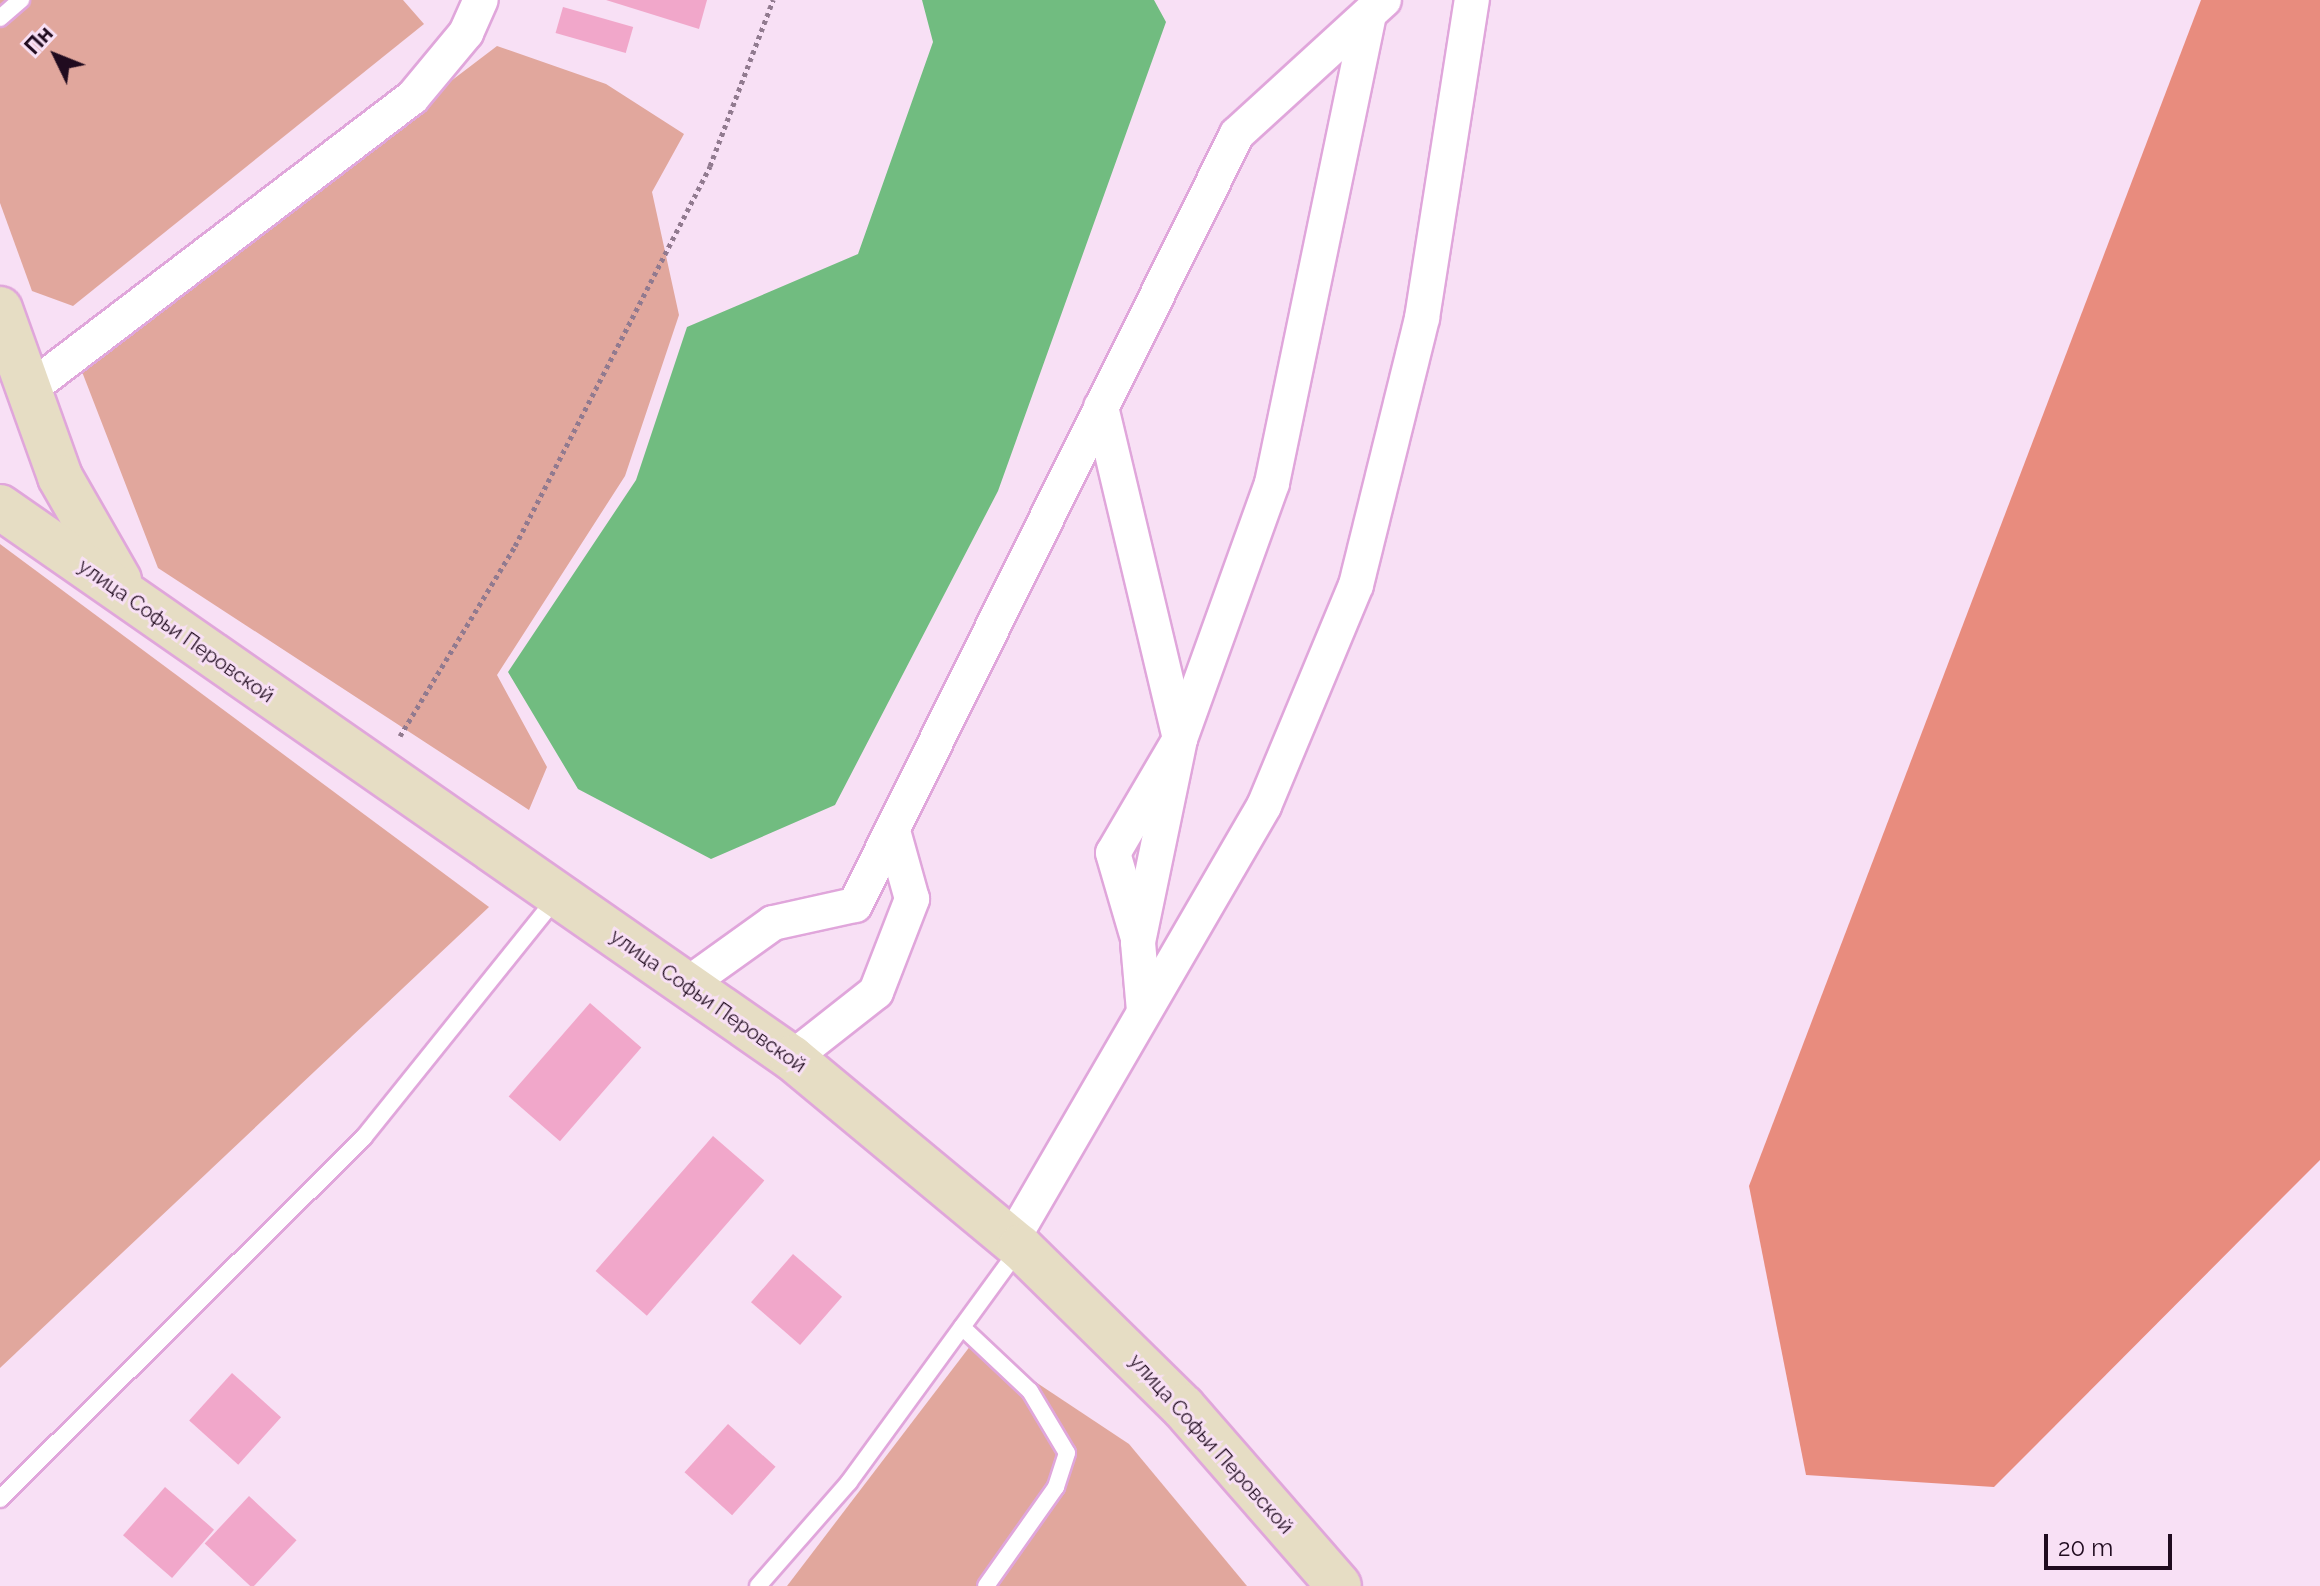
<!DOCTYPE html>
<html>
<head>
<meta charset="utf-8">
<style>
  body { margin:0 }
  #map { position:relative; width:2320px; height:1586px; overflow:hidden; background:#f8e0f5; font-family:Raleway,sans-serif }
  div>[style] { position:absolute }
  .green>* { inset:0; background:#e1a79d }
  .forest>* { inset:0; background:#e88c7e }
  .water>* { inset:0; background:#71bc80 }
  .building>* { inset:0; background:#f1a7ca; transform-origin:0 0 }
  .path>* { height:5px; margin-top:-2.5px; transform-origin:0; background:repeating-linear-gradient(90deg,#917a8f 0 4px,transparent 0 8px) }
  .roads { filter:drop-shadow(2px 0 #e0a6db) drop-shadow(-2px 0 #e0a6db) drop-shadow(0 2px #e0a6db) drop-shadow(0 -2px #e0a6db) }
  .lane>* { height:16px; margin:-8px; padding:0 8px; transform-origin:8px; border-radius:8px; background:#fff }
  .street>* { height:34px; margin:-17px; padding:0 17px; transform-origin:17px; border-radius:17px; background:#fff }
  .secondary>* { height:44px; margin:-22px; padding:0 22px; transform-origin:22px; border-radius:22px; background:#e6ddc4 }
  span { translate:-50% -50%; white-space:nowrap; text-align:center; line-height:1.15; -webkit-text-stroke:6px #f8e0f5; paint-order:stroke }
  .street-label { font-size:20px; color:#200b1f }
  .north { position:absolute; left:16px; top:16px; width:80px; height:80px; -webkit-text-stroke:6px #f8e0f5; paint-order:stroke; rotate:313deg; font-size:22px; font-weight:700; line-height:32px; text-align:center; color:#200b1f }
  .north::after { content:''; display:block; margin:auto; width:28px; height:36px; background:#200b1f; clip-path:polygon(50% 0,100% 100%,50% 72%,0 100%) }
  .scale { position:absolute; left:2044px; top:1534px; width:128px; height:36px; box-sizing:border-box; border:4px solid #200b1f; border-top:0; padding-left:10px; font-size:24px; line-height:28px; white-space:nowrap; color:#200b1f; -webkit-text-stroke:6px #f8e0f5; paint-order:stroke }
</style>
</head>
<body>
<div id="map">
  <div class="green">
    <div style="clip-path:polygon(0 0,403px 0,424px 24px,73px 306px,32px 291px,0 203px)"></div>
    <div style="clip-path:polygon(497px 46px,606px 84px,684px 134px,652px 192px,679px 315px,625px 476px,497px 675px,547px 767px,529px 810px,158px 568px,79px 364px)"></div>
    <div style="clip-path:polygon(0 544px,489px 907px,0 1368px)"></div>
    <div style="clip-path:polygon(974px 1341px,1129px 1444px,1247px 1586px,787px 1586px)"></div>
  </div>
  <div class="forest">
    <div style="clip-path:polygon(2201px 0,2320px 0,2320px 1160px,1994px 1487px,1806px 1475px,1749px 1186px)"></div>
  </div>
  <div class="water">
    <div style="clip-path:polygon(922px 0,1154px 0,1166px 22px,998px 491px,835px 805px,711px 859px,578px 789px,508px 672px,636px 480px,687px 327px,858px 254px,933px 42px)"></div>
  </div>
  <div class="building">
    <div style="clip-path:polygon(606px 0,707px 0,699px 29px)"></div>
    <div style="left:563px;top:7px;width:73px;height:27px;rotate:16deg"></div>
    <div style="left:590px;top:1003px;width:68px;height:124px;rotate:41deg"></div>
    <div style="left:713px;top:1136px;width:68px;height:179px;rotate:41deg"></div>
    <div style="left:793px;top:1254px;width:65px;height:64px;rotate:41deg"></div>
    <div style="left:232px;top:1373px;width:66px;height:64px;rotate:42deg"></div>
    <div style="left:728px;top:1424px;width:64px;height:65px;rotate:42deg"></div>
    <div style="left:165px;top:1487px;width:65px;height:64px;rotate:41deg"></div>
    <div style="left:249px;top:1496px;width:65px;height:65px;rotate:43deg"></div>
  </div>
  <div class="path">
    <div style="left:400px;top:736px;width:222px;rotate:-58.8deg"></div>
    <div style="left:515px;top:546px;width:427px;rotate:-62.8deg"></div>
    <div style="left:710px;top:166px;width:178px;rotate:-69.2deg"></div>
  </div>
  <div class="roads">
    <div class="lane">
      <div style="left:0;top:18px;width:28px;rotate:-41deg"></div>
      <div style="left:962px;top:1327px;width:93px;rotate:43.3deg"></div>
      <div style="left:1030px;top:1391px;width:72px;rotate:59.2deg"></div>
      <div style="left:1067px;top:1453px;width:36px;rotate:108deg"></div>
      <div style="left:1056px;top:1487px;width:121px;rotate:125.3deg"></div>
      <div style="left:0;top:1499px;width:513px;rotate:-44.84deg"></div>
      <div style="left:364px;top:1137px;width:307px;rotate:-51.2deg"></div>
      <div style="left:758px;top:1586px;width:138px;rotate:-48.8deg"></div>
      <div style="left:849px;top:1482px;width:288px;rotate:-53.9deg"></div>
    </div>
    <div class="street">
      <div style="left:27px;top:391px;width:484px;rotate:-37.3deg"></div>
      <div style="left:412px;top:98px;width:85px;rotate:-50.3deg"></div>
      <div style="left:466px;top:33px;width:36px;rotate:-66deg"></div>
      <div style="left:1101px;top:407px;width:341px;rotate:76.6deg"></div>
      <div style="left:1180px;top:739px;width:132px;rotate:120.4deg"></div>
      <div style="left:1113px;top:853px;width:85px;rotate:73.7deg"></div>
      <div style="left:685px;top:986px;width:108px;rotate:-35.6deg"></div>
      <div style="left:773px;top:923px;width:84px;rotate:-12.4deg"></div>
      <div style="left:855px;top:905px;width:860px;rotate:-63.64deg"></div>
      <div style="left:1237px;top:134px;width:199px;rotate:-42.4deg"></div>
      <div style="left:1144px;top:1011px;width:69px;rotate:-95deg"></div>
      <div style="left:1138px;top:942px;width:207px;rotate:-78.3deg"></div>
      <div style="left:1180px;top:739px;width:272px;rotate:-70.2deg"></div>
      <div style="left:1272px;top:483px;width:472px;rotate:-78.3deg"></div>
      <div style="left:792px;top:1058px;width:107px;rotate:-38.2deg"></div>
      <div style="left:876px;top:992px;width:100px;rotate:-68.8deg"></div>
      <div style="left:912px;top:899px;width:71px;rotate:-105.6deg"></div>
      <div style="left:1012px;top:1240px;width:502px;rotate:-59.86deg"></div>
      <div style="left:1264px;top:806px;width:239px;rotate:-67.4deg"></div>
      <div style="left:1356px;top:585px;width:275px;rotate:-76.1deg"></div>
      <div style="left:1422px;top:318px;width:322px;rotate:-81.1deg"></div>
    </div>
    <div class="secondary">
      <div style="left:0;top:309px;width:178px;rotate:70.3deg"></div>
      <div style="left:60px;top:477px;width:119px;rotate:60.2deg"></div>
      <div style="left:0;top:507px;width:965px;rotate:34.83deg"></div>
      <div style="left:792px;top:1058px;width:296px;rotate:39.7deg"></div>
      <div style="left:1020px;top:1247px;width:228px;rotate:44.5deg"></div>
      <div style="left:1183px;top:1407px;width:237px;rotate:48.9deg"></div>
    </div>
  </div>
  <div class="street-label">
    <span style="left:176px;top:631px;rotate:35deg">улица Софьи Перовской</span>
    <span style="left:708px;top:1001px;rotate:35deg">улица Софьи Перовской</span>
    <span style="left:1211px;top:1444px;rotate:48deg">улица Софьи Перовской</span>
  </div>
  <div class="north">Пн</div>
  <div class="scale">20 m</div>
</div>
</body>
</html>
